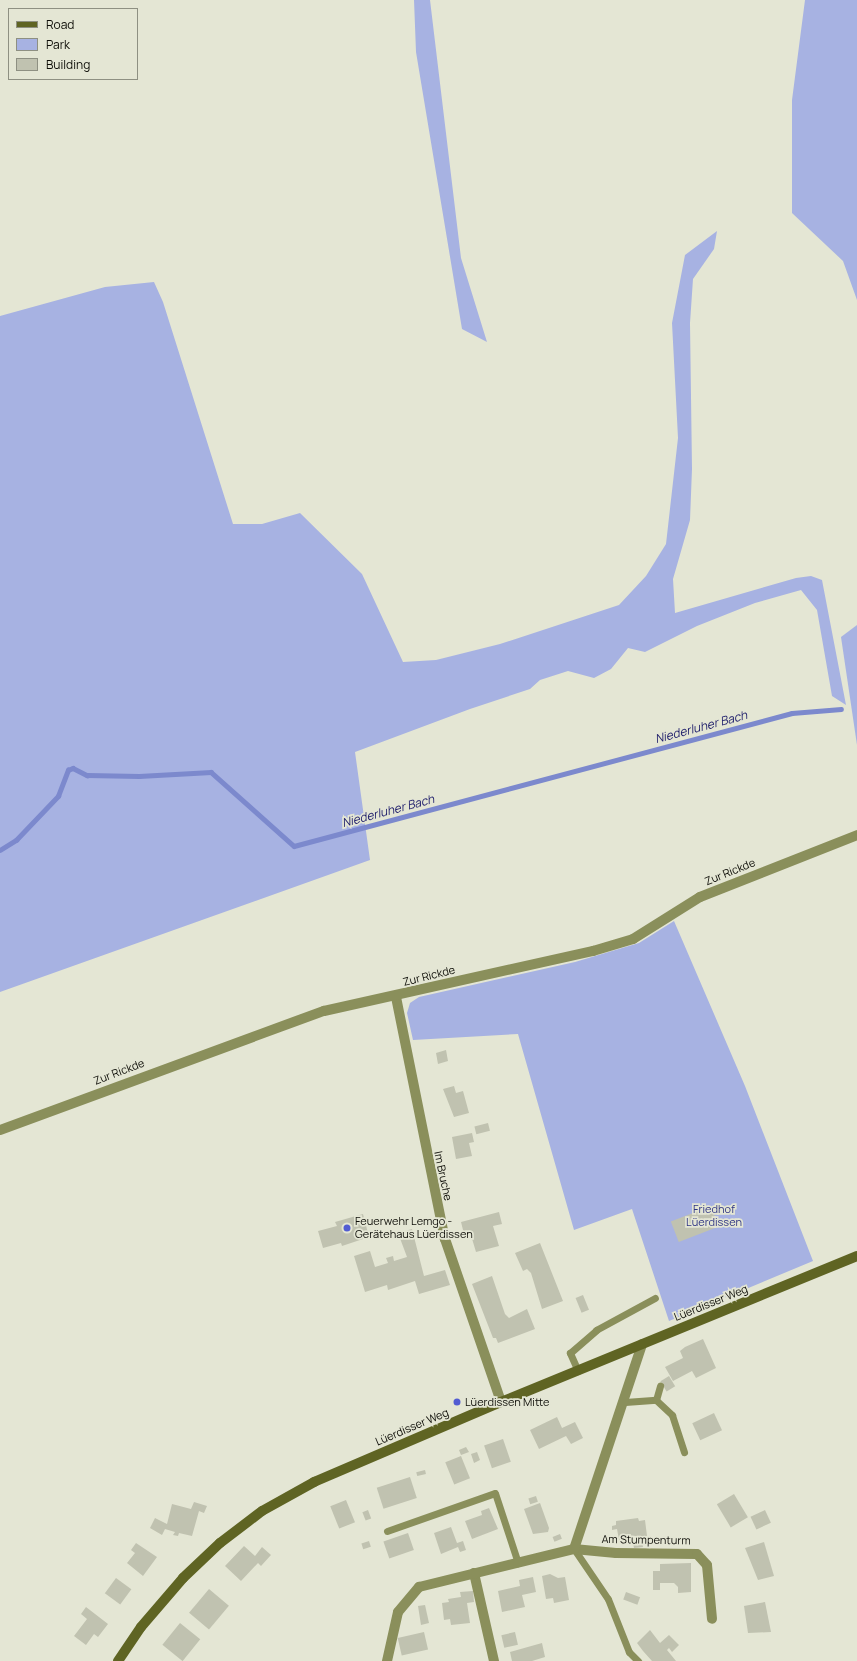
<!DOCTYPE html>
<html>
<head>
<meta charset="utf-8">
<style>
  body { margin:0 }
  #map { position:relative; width:857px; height:1661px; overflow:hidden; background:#e4e6d4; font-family:Manrope,sans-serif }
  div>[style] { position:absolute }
  .green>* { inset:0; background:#a7b2e2 }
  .stream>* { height:4.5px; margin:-2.25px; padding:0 2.25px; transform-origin:2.25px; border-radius:2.25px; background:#7c89cd }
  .building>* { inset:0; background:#c0c2b0; transform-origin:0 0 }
  .lane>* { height:7px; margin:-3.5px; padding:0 3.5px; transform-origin:3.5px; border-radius:3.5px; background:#8a8f5b }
  .street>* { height:10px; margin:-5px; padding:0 5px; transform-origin:5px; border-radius:5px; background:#8a8f5b }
  .secondary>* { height:10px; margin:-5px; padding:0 5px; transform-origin:5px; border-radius:5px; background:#5f6423 }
  .dots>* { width:11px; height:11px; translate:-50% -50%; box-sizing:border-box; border:2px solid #e4e6d4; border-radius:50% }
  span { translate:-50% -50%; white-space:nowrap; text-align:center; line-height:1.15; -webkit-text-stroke:3.5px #e4e6d4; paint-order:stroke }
  .street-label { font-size:11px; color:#0e0e08 }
  .park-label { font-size:11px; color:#2e3483 }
  .poi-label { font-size:11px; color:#0e0e08 }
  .left { translate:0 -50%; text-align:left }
  .water-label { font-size:12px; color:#1d1c6a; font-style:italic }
  .legend { position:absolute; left:8px; top:8px; width:130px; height:72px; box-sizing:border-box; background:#e4e6d4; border:1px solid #8e9082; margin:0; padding:5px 7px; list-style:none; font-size:12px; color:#0e0e08 }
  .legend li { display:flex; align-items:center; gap:8px; height:20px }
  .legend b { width:20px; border:1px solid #8e9082 }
</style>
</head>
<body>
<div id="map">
  <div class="green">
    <div style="clip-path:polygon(414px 0,430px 0,461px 258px,487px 342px,462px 329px,416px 52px)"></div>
    <div style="clip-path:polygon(805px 0,857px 0,857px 300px,843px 261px,792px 213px,792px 100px)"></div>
    <div style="clip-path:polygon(717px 231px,714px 249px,693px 279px,690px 323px,692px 469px,690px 520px,673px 579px,675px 613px,796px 578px,811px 576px,822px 580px,846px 705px,832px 696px,817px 610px,801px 590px,755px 603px,697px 626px,645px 652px,628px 648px,611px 669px,594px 678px,568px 671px,540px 680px,530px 689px,470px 709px,355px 752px,370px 860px,0 992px,0 316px,105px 287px,154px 282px,163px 302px,233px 524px,262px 524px,300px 513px,362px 574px,403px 662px,436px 660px,500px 644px,619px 605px,646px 576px,666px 544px,678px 438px,672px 323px,685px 255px)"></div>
    <div style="clip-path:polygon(857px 625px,857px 745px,841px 637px)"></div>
    <div style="clip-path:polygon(674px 921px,745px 1086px,813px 1261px,669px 1321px,632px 1209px,574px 1230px,518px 1034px,413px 1040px,407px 1013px,410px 1003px,419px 997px,575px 962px,639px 943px)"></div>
  </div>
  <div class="stream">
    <div style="left:0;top:850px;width:19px;rotate:-32deg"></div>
    <div style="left:16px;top:840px;width:61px;rotate:-46.3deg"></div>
    <div style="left:58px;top:796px;width:28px;rotate:-69deg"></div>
    <div style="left:68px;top:770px;width:5px;rotate:-22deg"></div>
    <div style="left:73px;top:768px;width:16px;rotate:27deg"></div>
    <div style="left:87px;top:775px;width:52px;rotate:1.1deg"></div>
    <div style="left:139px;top:776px;width:72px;rotate:-3.2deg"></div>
    <div style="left:211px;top:772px;width:111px;rotate:41.7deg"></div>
    <div style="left:294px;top:846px;width:515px;rotate:-14.95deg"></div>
    <div style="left:792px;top:713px;width:49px;rotate:-4.7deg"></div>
  </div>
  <div class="building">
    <div style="clip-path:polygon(446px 1050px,448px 1061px,438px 1064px,436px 1053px)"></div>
    <div style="clip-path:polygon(454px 1086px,456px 1093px,463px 1091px,469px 1113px,454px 1117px,443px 1089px)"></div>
    <div style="left:488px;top:1123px;width:8px;height:14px;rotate:76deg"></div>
    <div style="clip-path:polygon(472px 1133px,474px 1142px,469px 1143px,472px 1156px,456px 1159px,452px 1137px)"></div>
    <div style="left:711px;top:1206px;width:22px;height:43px;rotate:69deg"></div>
    <div style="clip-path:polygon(499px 1212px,502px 1224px,493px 1226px,499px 1246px,476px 1252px,470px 1232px,464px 1234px,461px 1222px)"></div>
    <div style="clip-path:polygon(363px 1214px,369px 1237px,342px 1246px,341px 1243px,323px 1248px,318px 1231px,337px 1226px,335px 1222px)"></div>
    <div style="clip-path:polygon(412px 1229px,424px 1276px,445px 1270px,450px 1285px,419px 1294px,415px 1281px,388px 1290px,387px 1285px,365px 1292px,354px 1256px,370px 1251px,375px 1267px,388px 1263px,386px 1258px,393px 1256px,394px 1261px,407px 1257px,398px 1233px)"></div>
    <div style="clip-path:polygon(540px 1243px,563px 1301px,542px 1309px,531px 1273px,527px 1269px,523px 1271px,515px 1253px)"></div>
    <div style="clip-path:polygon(492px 1276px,505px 1314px,509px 1318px,527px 1309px,535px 1329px,498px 1343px,496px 1338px,493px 1338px,472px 1284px)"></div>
    <div style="left:583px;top:1295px;width:16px;height:8px;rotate:68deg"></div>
    <div style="clip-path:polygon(703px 1339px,716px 1368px,696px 1378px,692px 1371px,673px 1381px,665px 1367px,683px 1358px,680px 1351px,685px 1347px)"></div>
    <div style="left:669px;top:1376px;width:12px;height:10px;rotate:59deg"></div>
    <div style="left:714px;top:1413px;width:19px;height:24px;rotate:65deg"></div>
    <div style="clip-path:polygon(557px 1417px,562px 1428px,575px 1422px,583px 1438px,571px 1444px,566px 1436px,539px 1449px,530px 1430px)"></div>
    <div style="left:503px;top:1439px;width:24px;height:20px;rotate:71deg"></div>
    <div style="clip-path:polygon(466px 1447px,469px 1452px,461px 1455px,459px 1450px)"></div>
    <div style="clip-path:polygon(477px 1452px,480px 1460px,474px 1463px,471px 1454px)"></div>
    <div style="left:461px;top:1456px;width:24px;height:17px;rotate:68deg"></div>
    <div style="left:425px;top:1470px;width:4px;height:9px;rotate:76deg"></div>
    <div style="left:410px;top:1477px;width:22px;height:35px;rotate:72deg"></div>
    <div style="left:734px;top:1494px;width:27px;height:20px;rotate:59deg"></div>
    <div style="left:536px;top:1496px;width:6px;height:8px;rotate:72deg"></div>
    <div style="left:346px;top:1500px;width:24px;height:17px;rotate:68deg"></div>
    <div style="clip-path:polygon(194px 1502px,207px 1506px,204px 1513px,199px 1511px,192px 1536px,179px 1533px,178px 1536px,173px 1535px,175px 1532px,165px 1529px,162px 1535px,150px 1528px,155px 1518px,167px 1524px,172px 1504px,191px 1509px)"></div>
    <div style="clip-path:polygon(540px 1503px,549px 1528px,548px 1532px,533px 1534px,524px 1509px)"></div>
    <div style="clip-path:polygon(489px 1508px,498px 1529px,472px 1539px,465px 1521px,482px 1515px,481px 1511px)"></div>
    <div style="left:368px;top:1510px;width:9px;height:6px;rotate:69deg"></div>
    <div style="left:765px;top:1510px;width:14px;height:16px;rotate:65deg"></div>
    <div style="clip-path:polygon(638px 1518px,639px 1521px,645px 1520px,647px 1536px,641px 1537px,643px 1547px,634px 1548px,632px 1538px,619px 1540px,617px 1529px,612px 1530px,612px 1526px,616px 1525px,616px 1521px)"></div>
    <div style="clip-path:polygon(451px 1527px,457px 1543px,463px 1541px,466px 1550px,460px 1552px,458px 1547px,441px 1554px,434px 1533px)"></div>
    <div style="left:408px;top:1533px;width:18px;height:26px;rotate:71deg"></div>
    <div style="left:560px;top:1534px;width:5px;height:8px;rotate:68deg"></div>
    <div style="left:369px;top:1541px;width:6px;height:8px;rotate:72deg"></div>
    <div style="clip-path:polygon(764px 1542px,774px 1576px,758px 1580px,745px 1548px)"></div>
    <div style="clip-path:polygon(136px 1543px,157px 1557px,143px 1576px,127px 1563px,135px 1553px,131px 1550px)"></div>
    <div style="clip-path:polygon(244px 1546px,255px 1556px,262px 1547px,271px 1555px,261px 1566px,258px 1563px,241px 1581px,225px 1566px)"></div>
    <div style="clip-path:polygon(691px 1563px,691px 1592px,678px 1593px,678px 1587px,674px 1583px,660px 1583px,660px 1590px,653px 1590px,653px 1571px,660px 1571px,660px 1564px)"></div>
    <div style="clip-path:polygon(550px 1574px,558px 1578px,565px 1577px,569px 1600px,554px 1603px,553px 1598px,546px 1599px,542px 1576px)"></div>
    <div style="clip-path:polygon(533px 1577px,536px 1592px,522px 1595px,525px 1607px,502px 1612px,498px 1591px,520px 1586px,519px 1580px)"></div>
    <div style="left:116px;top:1578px;width:19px;height:19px;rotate:36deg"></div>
    <div style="left:209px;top:1589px;width:26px;height:31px;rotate:40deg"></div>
    <div style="clip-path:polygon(473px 1591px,474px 1602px,467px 1603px,470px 1623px,451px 1625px,450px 1619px,444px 1620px,442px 1603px,449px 1602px,448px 1599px,461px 1597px,460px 1592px)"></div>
    <div style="left:626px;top:1592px;width:15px;height:8px;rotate:20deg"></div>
    <div style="clip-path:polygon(765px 1602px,771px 1632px,748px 1633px,744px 1606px)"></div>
    <div style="clip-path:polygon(425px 1605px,429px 1623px,421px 1625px,418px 1606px)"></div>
    <div style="clip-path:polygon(86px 1607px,108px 1624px,98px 1637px,94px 1634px,86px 1645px,74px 1636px,87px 1619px,81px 1614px)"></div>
    <div style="left:180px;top:1623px;width:26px;height:28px;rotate:39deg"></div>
    <div style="clip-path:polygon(650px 1630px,660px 1643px,669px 1635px,679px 1645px,672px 1652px,669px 1648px,667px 1650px,676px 1661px,652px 1661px,643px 1651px,637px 1643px)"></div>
    <div style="left:424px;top:1632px;width:18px;height:27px;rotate:77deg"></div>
    <div style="left:515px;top:1632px;width:13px;height:14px;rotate:77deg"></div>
    <div style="clip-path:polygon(542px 1643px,545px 1657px,532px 1661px,512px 1661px,510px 1652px)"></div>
  </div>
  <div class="lane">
    <div style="left:578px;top:1371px;width:20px;rotate:-114deg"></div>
    <div style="left:570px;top:1353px;width:35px;rotate:-41deg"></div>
    <div style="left:596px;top:1330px;width:67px;rotate:-28.5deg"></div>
    <div style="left:656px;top:1400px;width:22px;rotate:43deg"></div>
    <div style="left:672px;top:1415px;width:39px;rotate:72deg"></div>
    <div style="left:625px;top:1402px;width:31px;rotate:-4deg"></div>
    <div style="left:656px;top:1400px;width:15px;rotate:-74deg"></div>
    <div style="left:387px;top:1531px;width:114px;rotate:-19.4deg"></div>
    <div style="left:495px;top:1493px;width:74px;rotate:71.8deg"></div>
    <div style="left:574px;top:1549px;width:60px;rotate:55.8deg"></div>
    <div style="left:608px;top:1599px;width:57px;rotate:68.4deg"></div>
    <div style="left:629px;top:1652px;width:13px;rotate:45deg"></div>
  </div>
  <div class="street">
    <div style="left:396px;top:997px;width:247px;rotate:78.6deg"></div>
    <div style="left:445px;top:1239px;width:172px;rotate:71deg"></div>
    <div style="left:0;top:1130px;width:345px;rotate:-20.2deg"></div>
    <div style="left:324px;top:1011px;width:276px;rotate:-12.6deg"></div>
    <div style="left:593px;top:951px;width:42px;rotate:-16.7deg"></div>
    <div style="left:633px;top:939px;width:79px;rotate:-32.1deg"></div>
    <div style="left:700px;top:897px;width:169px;rotate:-21.5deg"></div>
    <div style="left:574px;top:1549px;width:42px;rotate:5.4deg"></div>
    <div style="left:616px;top:1553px;width:81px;rotate:0.7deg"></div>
    <div style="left:697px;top:1554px;width:15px;rotate:48deg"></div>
    <div style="left:707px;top:1565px;width:54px;rotate:84.7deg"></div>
    <div style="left:474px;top:1573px;width:90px;rotate:77.2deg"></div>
    <div style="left:387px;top:1661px;width:50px;rotate:-77.3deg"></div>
    <div style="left:398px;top:1612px;width:33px;rotate:-50deg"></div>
    <div style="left:419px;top:1587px;width:160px;rotate:-13.8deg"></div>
    <div style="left:574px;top:1549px;width:216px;rotate:-71.6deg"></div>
  </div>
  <div class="secondary">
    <div style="left:118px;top:1661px;width:41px;rotate:-55.9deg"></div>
    <div style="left:141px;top:1627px;width:65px;rotate:-49.4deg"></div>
    <div style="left:183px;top:1578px;width:51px;rotate:-43.4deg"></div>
    <div style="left:220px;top:1543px;width:53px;rotate:-37.3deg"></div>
    <div style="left:262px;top:1511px;width:60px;rotate:-29.1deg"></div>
    <div style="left:314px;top:1482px;width:203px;rotate:-23.2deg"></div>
    <div style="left:501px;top:1402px;width:385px;rotate:-22.3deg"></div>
  </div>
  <div class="dots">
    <div style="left:347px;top:1228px;background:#525cd2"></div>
    <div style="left:457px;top:1402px;background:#525cd2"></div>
  </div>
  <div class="street-label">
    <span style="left:730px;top:872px;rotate:-22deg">Zur Rickde</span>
    <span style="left:429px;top:976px;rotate:-14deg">Zur Rickde</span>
    <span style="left:119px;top:1072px;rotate:-21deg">Zur Rickde</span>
    <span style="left:443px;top:1176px;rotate:78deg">Im Bruche</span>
    <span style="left:711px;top:1303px;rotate:-22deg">Lüerdisser Weg</span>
    <span style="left:412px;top:1427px;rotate:-23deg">Lüerdisser Weg</span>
    <span style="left:646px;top:1540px;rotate:1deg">Am Stumpenturm</span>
  </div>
  <div class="park-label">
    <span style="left:714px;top:1216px">Friedhof<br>Lüerdissen</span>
  </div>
  <div class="poi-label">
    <span class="left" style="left:355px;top:1228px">Feuerwehr Lemgo -<br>Gerätehaus Lüerdissen</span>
    <span class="left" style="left:465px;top:1402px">Lüerdissen Mitte</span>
  </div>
  <div class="water-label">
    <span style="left:701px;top:727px;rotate:-15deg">Niederluher Bach</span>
    <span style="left:388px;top:811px;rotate:-15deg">Niederluher Bach</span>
  </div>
  <ul class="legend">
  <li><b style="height:5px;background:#5f6423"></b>Road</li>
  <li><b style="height:11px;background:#a7b2e2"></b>Park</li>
  <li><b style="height:11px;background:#c0c2b0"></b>Building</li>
  </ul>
</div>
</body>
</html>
